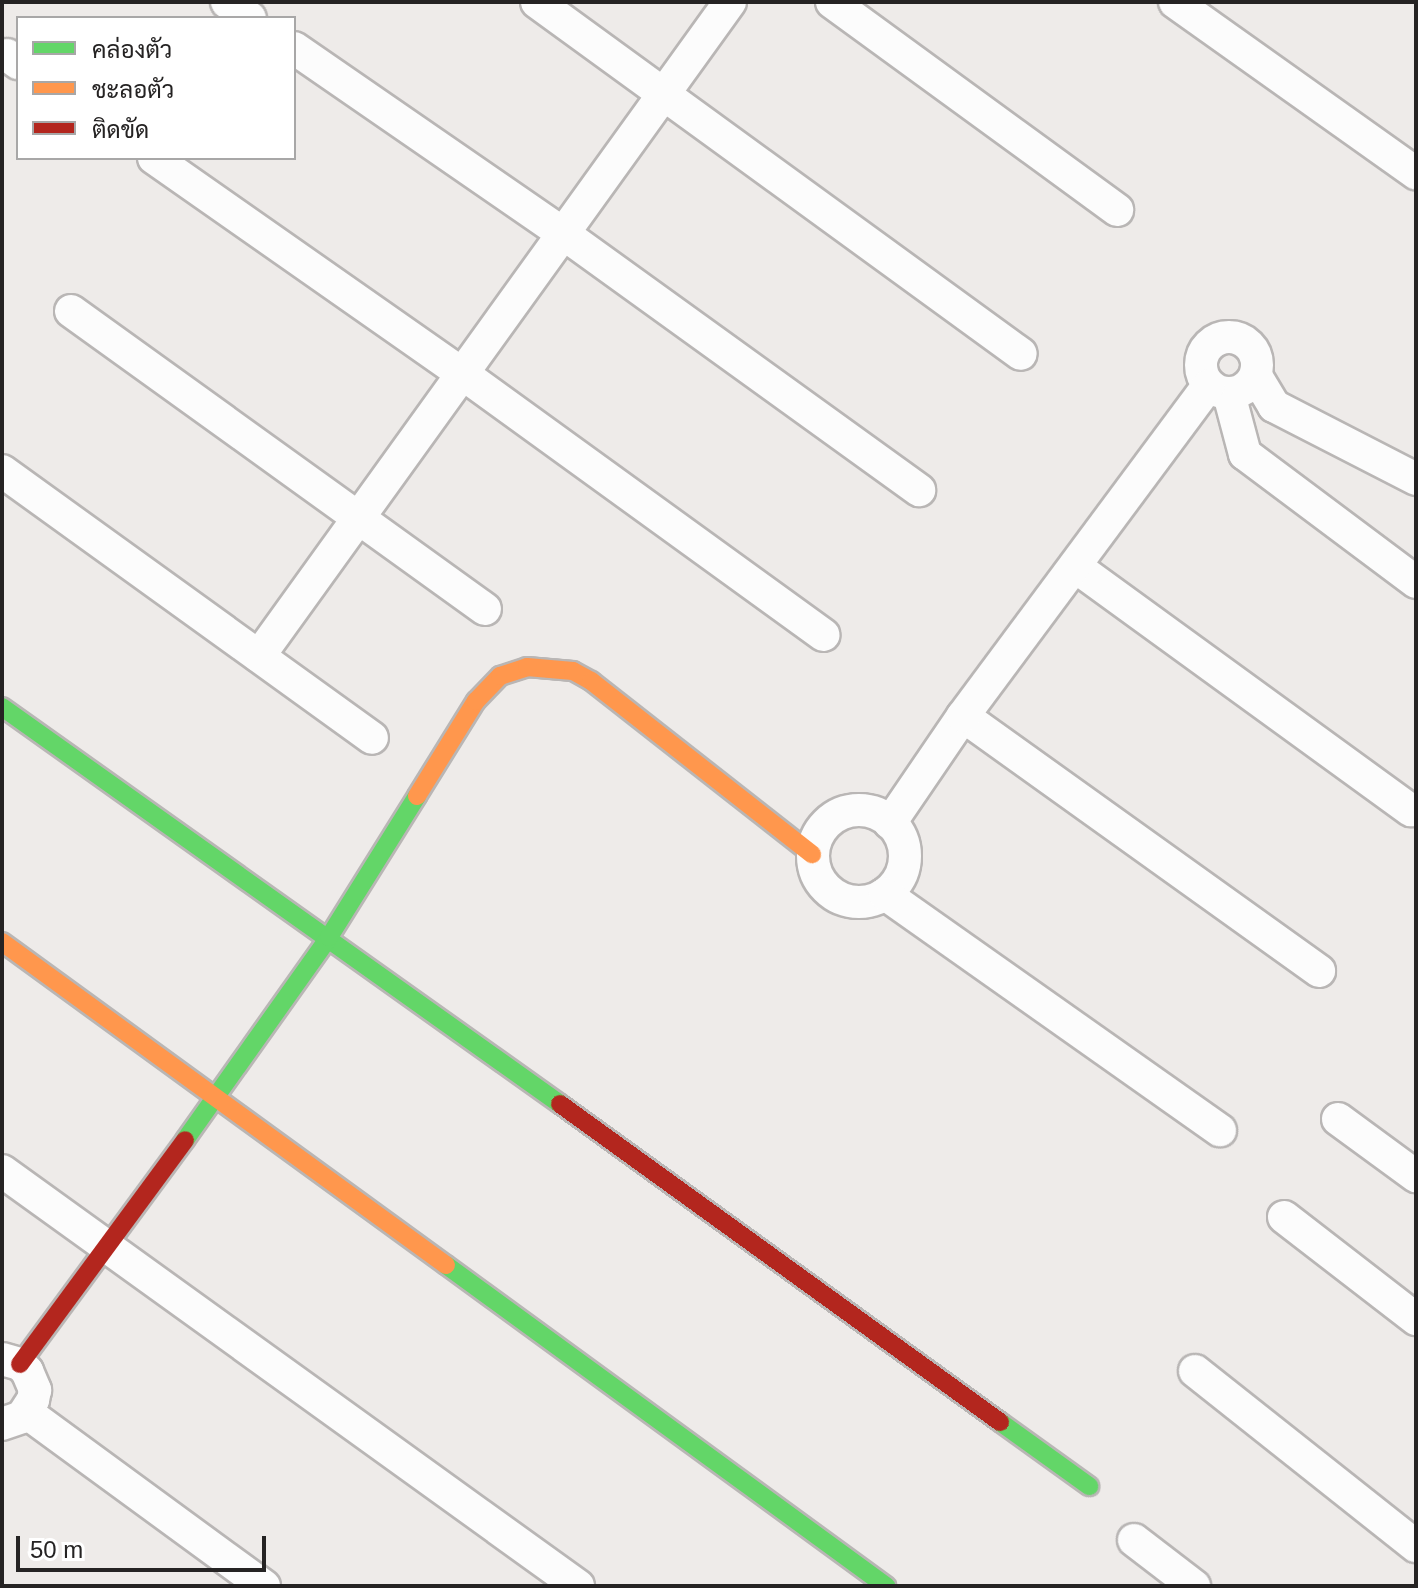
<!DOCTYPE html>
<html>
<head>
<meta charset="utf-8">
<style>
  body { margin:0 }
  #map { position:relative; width:1418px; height:1588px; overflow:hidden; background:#eeebe9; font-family:Arial,Sarabun,sans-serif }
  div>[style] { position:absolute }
  .roads { filter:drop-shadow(2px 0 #b9b6b5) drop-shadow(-2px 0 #b9b6b5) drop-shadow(0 2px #b9b6b5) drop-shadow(0 -2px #b9b6b5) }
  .street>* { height:32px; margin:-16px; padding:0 16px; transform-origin:16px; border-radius:16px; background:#fcfcfc }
  .street>.ring { margin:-16px; padding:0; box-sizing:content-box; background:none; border:32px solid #fcfcfc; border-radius:50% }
  .fast>* { height:18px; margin:-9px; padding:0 9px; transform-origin:9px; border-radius:9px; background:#63d668 }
  .slow>* { height:18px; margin:-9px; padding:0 9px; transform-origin:9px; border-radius:9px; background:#ff974d }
  .jam>* { height:18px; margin:-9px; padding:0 9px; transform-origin:9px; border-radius:9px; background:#b3261e }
  span { translate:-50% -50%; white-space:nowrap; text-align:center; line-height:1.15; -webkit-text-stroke:6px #fff; paint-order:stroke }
  .frame { position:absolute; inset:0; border:4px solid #252323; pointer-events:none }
  .legend { position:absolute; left:16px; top:16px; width:280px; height:144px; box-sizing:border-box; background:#fff; border:2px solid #a8a7a7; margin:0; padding:10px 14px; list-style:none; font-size:24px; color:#252323 }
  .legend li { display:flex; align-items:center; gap:16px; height:40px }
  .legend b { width:40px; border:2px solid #a8a7a7 }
  .scale { position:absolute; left:16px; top:1536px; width:250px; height:36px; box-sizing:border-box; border:4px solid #252323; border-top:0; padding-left:10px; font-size:24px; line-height:28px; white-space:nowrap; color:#252323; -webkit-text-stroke:6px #fff; paint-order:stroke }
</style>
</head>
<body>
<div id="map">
  <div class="roads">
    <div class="street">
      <div style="left:227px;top:2px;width:28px;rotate:35deg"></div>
      <div style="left:537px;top:2px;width:598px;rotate:36.03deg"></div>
      <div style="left:832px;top:2px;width:353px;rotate:36.1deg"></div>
      <div style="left:1175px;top:2px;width:296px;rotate:35.4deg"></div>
      <div style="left:294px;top:48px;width:328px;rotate:34.6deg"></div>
      <div style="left:564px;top:234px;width:438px;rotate:35.8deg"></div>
      <div style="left:7px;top:55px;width:14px;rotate:36deg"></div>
      <div style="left:154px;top:158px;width:377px;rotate:35deg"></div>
      <div style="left:463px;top:374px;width:445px;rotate:35.9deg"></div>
      <div style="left:71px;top:311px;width:510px;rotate:35.75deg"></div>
      <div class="ring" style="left:1201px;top:337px;width:24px;height:24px"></div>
      <div style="left:1256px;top:376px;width:35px;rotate:59deg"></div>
      <div style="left:1274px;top:406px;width:160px;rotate:27.2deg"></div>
      <div style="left:1229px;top:394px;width:62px;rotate:75.1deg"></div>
      <div style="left:1245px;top:454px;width:214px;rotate:36.8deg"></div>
      <div style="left:2px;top:471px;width:456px;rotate:35.8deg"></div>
      <div style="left:1076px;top:567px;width:414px;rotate:36deg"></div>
      <div style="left:259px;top:656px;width:806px;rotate:-54.24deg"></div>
      <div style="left:963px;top:716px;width:438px;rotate:35.6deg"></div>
      <div class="ring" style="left:813px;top:810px;width:60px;height:60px"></div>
      <div style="left:890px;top:823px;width:130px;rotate:-55.7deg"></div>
      <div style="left:963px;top:716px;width:412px;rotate:-53.4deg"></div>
      <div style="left:885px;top:894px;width:410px;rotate:35.2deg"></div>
      <div style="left:1338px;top:1119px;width:97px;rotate:36.2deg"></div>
      <div style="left:2px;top:1171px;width:710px;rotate:35.77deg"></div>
      <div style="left:1284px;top:1217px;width:167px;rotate:37.7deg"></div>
      <div style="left:2px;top:1359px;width:19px;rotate:16deg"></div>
      <div style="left:20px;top:1364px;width:10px;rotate:45deg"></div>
      <div style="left:27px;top:1371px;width:21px;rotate:67deg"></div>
      <div style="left:35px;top:1390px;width:10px;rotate:101deg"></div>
      <div style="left:33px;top:1400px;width:20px;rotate:123deg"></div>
      <div style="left:22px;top:1417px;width:21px;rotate:161deg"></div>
      <div style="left:1195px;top:1371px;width:282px;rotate:38.4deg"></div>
      <div style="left:26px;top:1412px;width:295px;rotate:36.2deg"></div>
      <div style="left:1134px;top:1540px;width:76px;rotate:37.5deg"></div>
    </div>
    <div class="fast">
      <div style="left:2px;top:707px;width:685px;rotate:35.43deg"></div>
      <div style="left:185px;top:1140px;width:249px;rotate:-54.6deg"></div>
      <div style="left:329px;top:937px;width:166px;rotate:-58deg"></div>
      <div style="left:446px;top:1265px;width:545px;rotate:36.11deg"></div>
      <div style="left:1000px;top:1422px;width:110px;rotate:35.7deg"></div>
    </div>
    <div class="slow">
      <div style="left:417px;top:796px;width:112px;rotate:-58.2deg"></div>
      <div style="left:476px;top:701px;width:35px;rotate:-46deg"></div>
      <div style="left:500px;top:676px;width:28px;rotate:-18deg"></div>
      <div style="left:527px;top:667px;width:46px;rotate:5deg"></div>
      <div style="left:573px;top:671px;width:21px;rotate:29deg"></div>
      <div style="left:591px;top:681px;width:281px;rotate:38.1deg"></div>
      <div style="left:2px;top:942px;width:549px;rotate:36.04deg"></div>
    </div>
    <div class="jam">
      <div style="left:560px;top:1104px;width:543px;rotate:35.86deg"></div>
      <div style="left:20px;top:1364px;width:278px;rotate:-53.6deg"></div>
    </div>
  </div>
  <div class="frame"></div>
  <ul class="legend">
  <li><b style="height:10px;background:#63d668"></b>คล่องตัว</li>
  <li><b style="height:10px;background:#ff974d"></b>ชะลอตัว</li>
  <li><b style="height:10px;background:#b3261e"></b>ติดขัด</li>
  </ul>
  <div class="scale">50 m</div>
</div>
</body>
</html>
